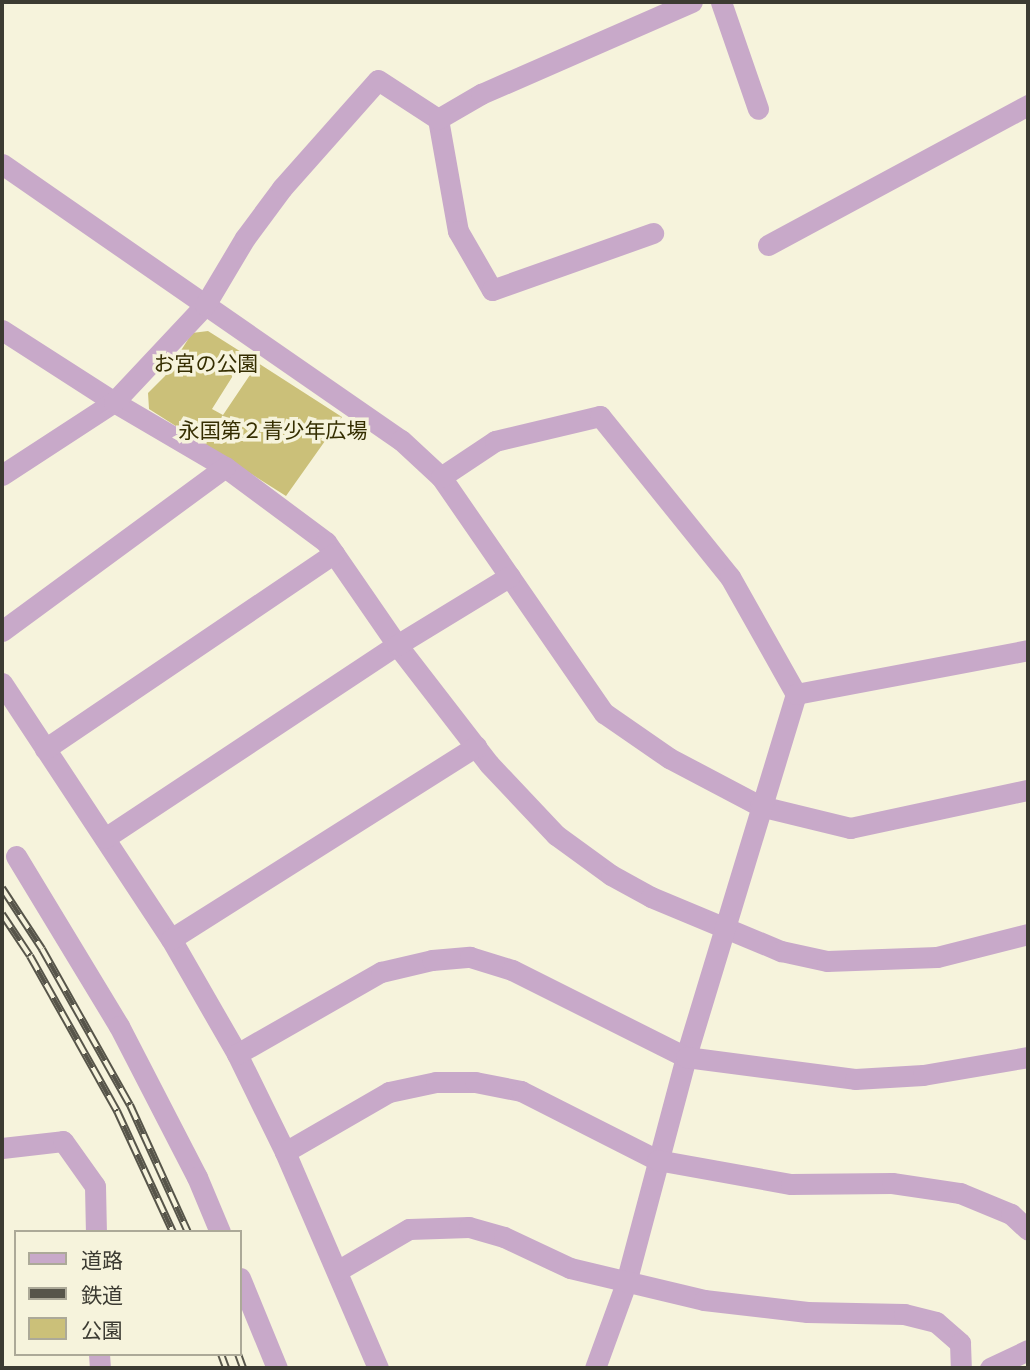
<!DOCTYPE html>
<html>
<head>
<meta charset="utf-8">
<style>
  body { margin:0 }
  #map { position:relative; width:1030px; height:1370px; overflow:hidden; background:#f6f3dc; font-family:Signika,"Noto Sans JP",sans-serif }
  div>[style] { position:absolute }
  .green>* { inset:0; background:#cbc079 }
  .minor>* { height:21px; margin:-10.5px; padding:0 10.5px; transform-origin:10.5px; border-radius:10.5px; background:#c8a9c9 }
  .rail>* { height:8px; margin-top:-4px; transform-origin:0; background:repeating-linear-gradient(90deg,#f6f3dc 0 16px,#57554a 0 32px); box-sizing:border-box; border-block:2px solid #57554a }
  span { translate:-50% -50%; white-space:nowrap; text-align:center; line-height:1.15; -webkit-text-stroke:7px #f6f3dc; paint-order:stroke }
  .park-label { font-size:21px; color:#352e01 }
  .frame { position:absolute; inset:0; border:4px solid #3c3b32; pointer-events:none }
  .legend { position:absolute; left:14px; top:1230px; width:228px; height:126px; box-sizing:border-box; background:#f6f3dc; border:2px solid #aca998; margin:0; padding:9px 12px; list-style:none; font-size:21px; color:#3c3b32 }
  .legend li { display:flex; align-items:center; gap:14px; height:35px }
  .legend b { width:35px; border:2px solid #aca998 }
</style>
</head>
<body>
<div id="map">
  <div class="green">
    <div style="clip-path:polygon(208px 331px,246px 355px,212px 409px,223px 415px,258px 363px,342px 417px,286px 496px,149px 409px,148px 393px,165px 376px,192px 333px)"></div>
  </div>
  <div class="minor">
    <div style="left:721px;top:2px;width:113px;rotate:70.9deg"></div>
    <div style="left:438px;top:119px;width:114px;rotate:79.9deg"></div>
    <div style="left:458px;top:231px;width:68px;rotate:60deg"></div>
    <div style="left:492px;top:290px;width:171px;rotate:-19.5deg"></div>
    <div style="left:2px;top:164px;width:485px;rotate:34.7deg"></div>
    <div style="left:401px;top:440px;width:54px;rotate:42.8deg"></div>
    <div style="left:441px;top:477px;width:287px;rotate:55.4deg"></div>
    <div style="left:604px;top:713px;width:79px;rotate:34.7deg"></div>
    <div style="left:669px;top:758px;width:103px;rotate:27.8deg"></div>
    <div style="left:760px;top:806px;width:93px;rotate:13.7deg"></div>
    <div style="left:850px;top:828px;width:182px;rotate:-12.1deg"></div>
    <div style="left:768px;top:245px;width:295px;rotate:-28.3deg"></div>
    <div style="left:2px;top:330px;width:133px;rotate:32.7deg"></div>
    <div style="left:114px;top:402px;width:129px;rotate:30.4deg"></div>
    <div style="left:225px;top:467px;width:126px;rotate:36.6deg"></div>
    <div style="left:326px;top:542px;width:125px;rotate:55.4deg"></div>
    <div style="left:397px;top:645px;width:150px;rotate:52.3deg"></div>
    <div style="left:489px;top:764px;width:98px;rotate:46.7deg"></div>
    <div style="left:556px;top:835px;width:68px;rotate:36deg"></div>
    <div style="left:611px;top:875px;width:46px;rotate:28.8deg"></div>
    <div style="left:651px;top:897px;width:141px;rotate:22.6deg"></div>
    <div style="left:781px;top:951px;width:47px;rotate:12.3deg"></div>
    <div style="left:827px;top:961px;width:110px;rotate:-2.1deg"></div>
    <div style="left:937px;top:957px;width:94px;rotate:-14.2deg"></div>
    <div style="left:2px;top:475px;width:134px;rotate:-33.1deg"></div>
    <div style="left:114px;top:402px;width:133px;rotate:-46.8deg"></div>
    <div style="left:205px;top:305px;width:78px;rotate:-59.2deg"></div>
    <div style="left:245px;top:238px;width:62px;rotate:-53.5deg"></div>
    <div style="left:282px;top:188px;width:144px;rotate:-48.4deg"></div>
    <div style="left:378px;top:80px;width:72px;rotate:33deg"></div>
    <div style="left:438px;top:119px;width:50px;rotate:-30.2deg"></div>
    <div style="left:481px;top:94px;width:230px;rotate:-23.6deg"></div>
    <div style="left:441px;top:477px;width:65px;rotate:-33.7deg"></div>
    <div style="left:495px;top:441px;width:108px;rotate:-13.4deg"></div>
    <div style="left:600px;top:416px;width:207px;rotate:51.1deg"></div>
    <div style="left:730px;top:577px;width:134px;rotate:60.6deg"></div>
    <div style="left:796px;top:694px;width:379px;rotate:106.9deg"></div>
    <div style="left:686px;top:1057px;width:234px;rotate:104.9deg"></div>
    <div style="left:626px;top:1283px;width:90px;rotate:110deg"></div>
    <div style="left:2px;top:631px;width:277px;rotate:-36.3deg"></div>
    <div style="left:2px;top:683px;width:307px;rotate:56.6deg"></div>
    <div style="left:171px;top:939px;width:133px;rotate:60.1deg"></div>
    <div style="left:237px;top:1054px;width:109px;rotate:63.9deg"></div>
    <div style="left:285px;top:1152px;width:235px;rotate:66.7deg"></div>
    <div style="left:796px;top:694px;width:236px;rotate:-10.7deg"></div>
    <div style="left:45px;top:749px;width:349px;rotate:-34.1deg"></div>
    <div style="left:105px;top:838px;width:350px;rotate:-33.5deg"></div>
    <div style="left:397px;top:645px;width:132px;rotate:-31.4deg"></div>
    <div style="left:16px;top:856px;width:199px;rotate:58.8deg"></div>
    <div style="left:119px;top:1026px;width:170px;rotate:62.7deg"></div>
    <div style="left:197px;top:1177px;width:60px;rotate:67.3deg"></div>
    <div style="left:171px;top:939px;width:361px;rotate:-32.3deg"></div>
    <div style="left:237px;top:1054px;width:166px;rotate:-29.7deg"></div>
    <div style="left:381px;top:972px;width:52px;rotate:-13.2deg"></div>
    <div style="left:432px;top:960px;width:38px;rotate:-5deg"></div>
    <div style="left:470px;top:957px;width:44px;rotate:17.2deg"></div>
    <div style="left:512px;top:970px;width:195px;rotate:26.6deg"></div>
    <div style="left:686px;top:1057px;width:170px;rotate:7.4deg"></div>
    <div style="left:855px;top:1079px;width:68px;rotate:-3.4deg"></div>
    <div style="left:923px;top:1075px;width:107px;rotate:-9.7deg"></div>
    <div style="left:2px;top:1148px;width:61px;rotate:-6.5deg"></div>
    <div style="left:63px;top:1141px;width:55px;rotate:54.6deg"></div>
    <div style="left:95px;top:1186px;width:46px;rotate:88.8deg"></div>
    <div style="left:285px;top:1152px;width:120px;rotate:-30deg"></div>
    <div style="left:389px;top:1092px;width:48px;rotate:-12deg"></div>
    <div style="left:436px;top:1082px;width:39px"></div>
    <div style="left:475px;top:1082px;width:47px;rotate:11.1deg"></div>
    <div style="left:521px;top:1091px;width:153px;rotate:26.9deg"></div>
    <div style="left:657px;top:1160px;width:136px;rotate:10.2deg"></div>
    <div style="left:791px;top:1184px;width:101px;rotate:-0.6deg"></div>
    <div style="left:892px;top:1183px;width:69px;rotate:8.4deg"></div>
    <div style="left:960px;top:1193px;width:55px;rotate:22.4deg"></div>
    <div style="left:1011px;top:1214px;width:23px;rotate:43deg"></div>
    <div style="left:337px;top:1271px;width:83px;rotate:-30.3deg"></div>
    <div style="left:409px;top:1229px;width:60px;rotate:-1.9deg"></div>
    <div style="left:469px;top:1227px;width:36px;rotate:16deg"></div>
    <div style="left:504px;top:1237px;width:73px;rotate:25.2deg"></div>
    <div style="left:570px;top:1268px;width:138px;rotate:13.4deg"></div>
    <div style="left:704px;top:1300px;width:104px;rotate:6.6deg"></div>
    <div style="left:807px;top:1312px;width:97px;rotate:1.2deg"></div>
    <div style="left:904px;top:1314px;width:33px;rotate:14deg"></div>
    <div style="left:936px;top:1322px;width:32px;rotate:41deg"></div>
    <div style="left:960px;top:1343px;width:25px;rotate:88deg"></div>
    <div style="left:240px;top:1278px;width:97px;rotate:67.7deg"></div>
    <div style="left:99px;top:1354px;width:14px;rotate:86deg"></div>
    <div style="left:990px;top:1368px;width:42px;rotate:-25.3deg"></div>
  </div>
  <div class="rail">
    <div style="left:2px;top:888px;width:73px;rotate:56.7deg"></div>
    <div style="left:42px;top:949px;width:179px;rotate:60.6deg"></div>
    <div style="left:130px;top:1105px;width:140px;rotate:65.5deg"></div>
    <div style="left:2px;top:914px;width:50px;rotate:56.3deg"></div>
    <div style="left:30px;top:956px;width:178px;rotate:60.7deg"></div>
    <div style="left:117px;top:1111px;width:133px;rotate:65.2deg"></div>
    <div style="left:221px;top:1354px;width:15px;rotate:70deg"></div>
    <div style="left:238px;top:1354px;width:15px;rotate:70deg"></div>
  </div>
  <div class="park-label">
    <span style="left:206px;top:364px">お宮の公園</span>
    <span style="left:273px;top:431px">永国第２青少年広場</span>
  </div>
  <div class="frame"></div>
  <ul class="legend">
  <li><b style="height:9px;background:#c8a9c9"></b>道路</li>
  <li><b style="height:9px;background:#57554a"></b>鉄道</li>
  <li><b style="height:19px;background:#cbc079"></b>公園</li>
  </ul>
</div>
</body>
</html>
